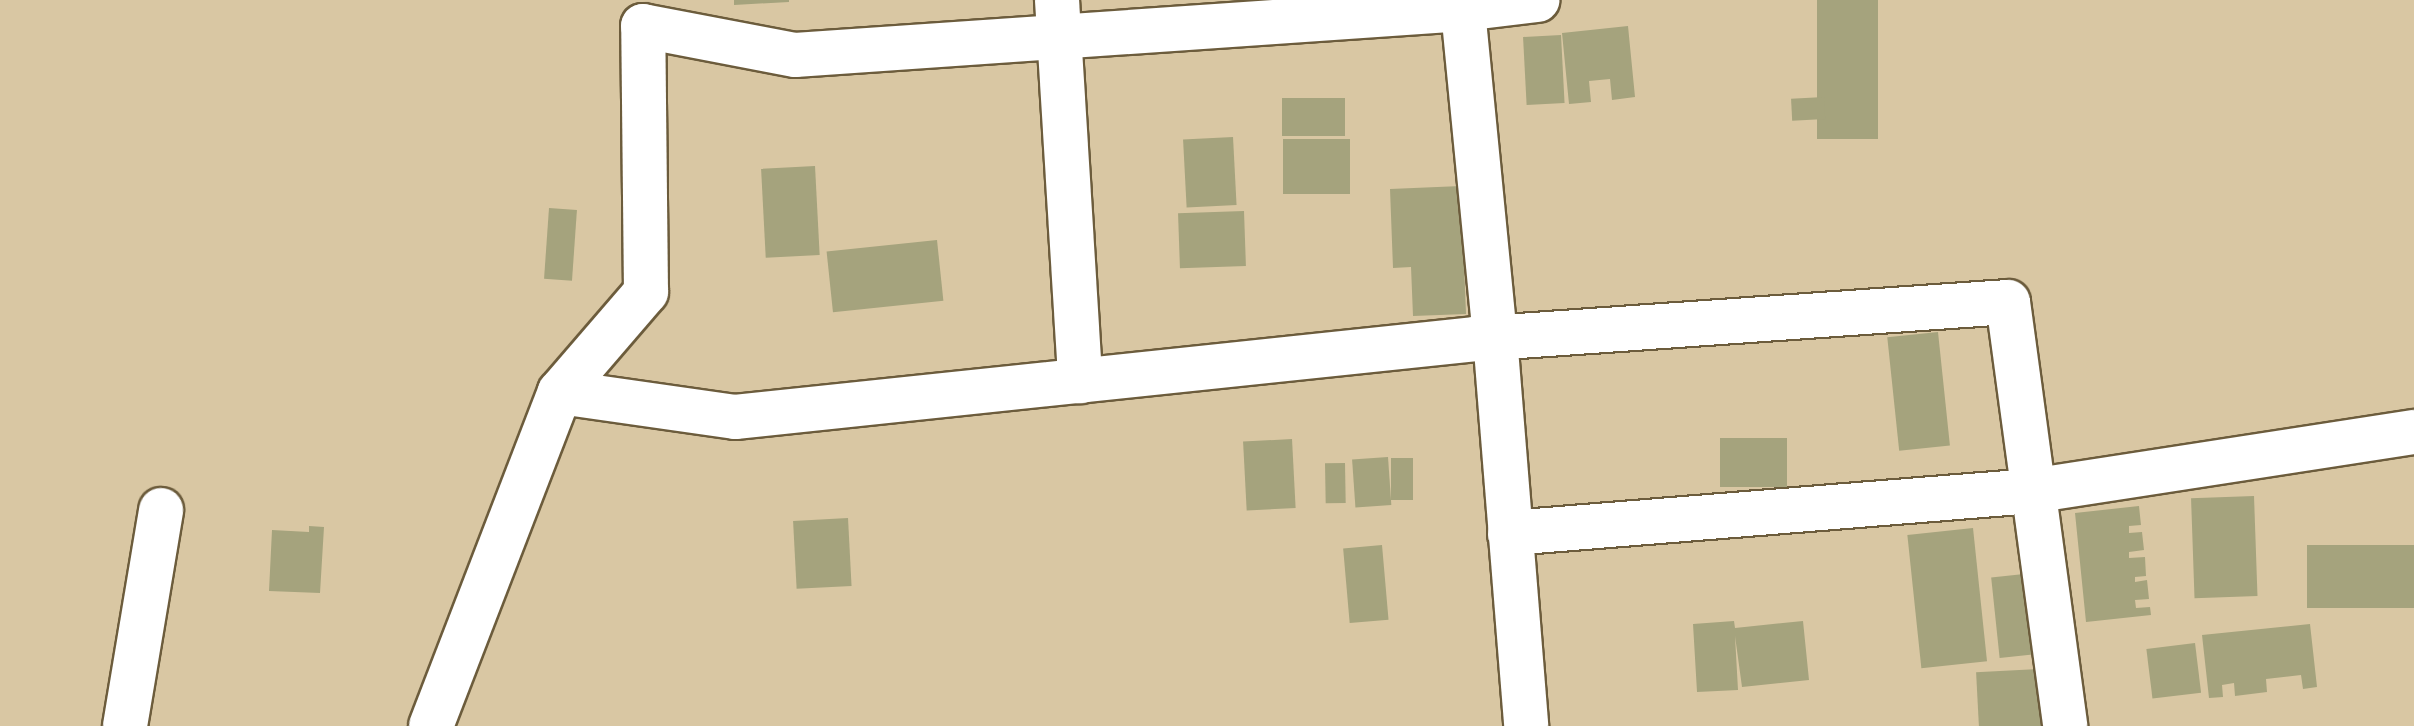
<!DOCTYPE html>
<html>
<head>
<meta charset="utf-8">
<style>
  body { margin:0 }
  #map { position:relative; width:2414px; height:726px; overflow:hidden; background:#d9c7a3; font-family:Literata,serif }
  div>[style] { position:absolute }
  .building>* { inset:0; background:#a5a37d; transform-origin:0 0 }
  .roads { filter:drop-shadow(2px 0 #6c5c3c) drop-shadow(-2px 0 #6c5c3c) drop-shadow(0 2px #6c5c3c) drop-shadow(0 -2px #6c5c3c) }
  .minor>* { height:44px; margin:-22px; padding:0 22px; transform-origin:22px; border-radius:22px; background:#fff }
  span { translate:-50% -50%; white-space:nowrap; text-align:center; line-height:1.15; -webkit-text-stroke:8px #f2e9d7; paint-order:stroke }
</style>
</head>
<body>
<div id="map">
  <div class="building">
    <div style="clip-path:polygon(734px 0,789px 0,789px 2px,734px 5px)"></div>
    <div style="left:1817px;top:0;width:61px;height:139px"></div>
    <div style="clip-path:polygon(1628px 26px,1635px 97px,1612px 100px,1610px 79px,1589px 81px,1591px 102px,1569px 104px,1562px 33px)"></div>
    <div style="left:1561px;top:35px;width:68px;height:38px;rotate:87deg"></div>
    <div style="left:1824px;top:97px;width:22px;height:33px;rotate:87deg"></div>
    <div style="left:1282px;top:98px;width:63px;height:38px"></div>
    <div style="left:1233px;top:137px;width:68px;height:50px;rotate:87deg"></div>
    <div style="left:1283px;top:139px;width:67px;height:55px"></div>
    <div style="left:815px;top:166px;width:89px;height:54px;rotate:87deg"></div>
    <div style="clip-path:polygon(1461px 186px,1466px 314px,1413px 316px,1411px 267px,1393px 268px,1390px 189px)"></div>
    <div style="left:549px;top:208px;width:28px;height:71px;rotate:4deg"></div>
    <div style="left:1244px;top:211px;width:55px;height:66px;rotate:88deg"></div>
    <div style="left:937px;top:240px;width:61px;height:111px;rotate:84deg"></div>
    <div style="left:1938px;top:332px;width:114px;height:51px;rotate:84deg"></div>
    <div style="left:1720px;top:438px;width:67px;height:49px"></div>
    <div style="left:1292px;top:439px;width:69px;height:49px;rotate:87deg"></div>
    <div style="left:1388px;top:457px;width:48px;height:36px;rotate:86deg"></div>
    <div style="left:1391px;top:458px;width:22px;height:42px"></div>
    <div style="left:1345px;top:463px;width:40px;height:20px;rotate:89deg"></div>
    <div style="left:2254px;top:496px;width:100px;height:63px;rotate:88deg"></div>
    <div style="clip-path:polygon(2139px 506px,2141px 525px,2129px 526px,2129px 533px,2142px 532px,2144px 550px,2129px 552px,2129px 558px,2145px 557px,2146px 576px,2135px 577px,2135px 582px,2147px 580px,2149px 599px,2135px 600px,2136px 608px,2150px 607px,2151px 615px,2086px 622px,2075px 513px)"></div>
    <div style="left:848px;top:518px;width:68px;height:55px;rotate:87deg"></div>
    <div style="clip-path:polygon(309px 526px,324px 527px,320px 593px,269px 591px,272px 530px,309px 532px)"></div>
    <div style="left:1973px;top:528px;width:134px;height:66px;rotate:84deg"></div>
    <div style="left:1382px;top:545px;width:75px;height:39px;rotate:85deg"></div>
    <div style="left:2414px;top:545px;width:63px;height:107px;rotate:90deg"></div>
    <div style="left:2024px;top:574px;width:81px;height:33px;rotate:84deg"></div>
    <div style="clip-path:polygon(1734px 621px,1735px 628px,1803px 621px,1809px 680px,1742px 687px,1735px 636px,1738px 690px,1697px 692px,1693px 624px)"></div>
    <div style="clip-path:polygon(2310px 624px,2317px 687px,2303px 689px,2301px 675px,2266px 679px,2267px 692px,2235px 696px,2234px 683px,2222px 685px,2223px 697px,2209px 698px,2202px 635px)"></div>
    <div style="left:2195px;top:643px;width:50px;height:49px;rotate:83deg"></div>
    <div style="left:2040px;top:669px;width:57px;height:64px;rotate:87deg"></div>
  </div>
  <div class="roads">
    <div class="minor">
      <div style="left:1057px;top:0;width:382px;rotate:86.5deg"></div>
      <div style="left:1462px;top:0;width:339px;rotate:84.4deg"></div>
      <div style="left:1495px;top:337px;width:390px;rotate:85.4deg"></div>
      <div style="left:560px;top:392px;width:177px;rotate:8.1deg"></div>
      <div style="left:735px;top:417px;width:745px;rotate:-6.01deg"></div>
      <div style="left:1476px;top:339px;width:533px;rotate:-3.98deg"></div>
      <div style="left:2008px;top:302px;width:428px;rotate:82.3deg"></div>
      <div style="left:1510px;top:533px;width:524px;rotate:-4.6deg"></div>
      <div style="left:2032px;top:491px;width:387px;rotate:-8.8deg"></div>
      <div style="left:125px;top:726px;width:219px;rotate:-80.5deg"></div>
      <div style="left:431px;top:726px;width:358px;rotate:-68.9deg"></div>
      <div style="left:560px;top:392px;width:132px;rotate:-49.3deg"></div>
      <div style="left:646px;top:292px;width:266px;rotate:-90.6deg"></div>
      <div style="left:643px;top:26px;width:155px;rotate:10.8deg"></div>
      <div style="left:795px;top:55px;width:670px;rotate:-3.94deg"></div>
      <div style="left:1463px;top:9px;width:75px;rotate:-6.9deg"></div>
    </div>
  </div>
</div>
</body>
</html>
